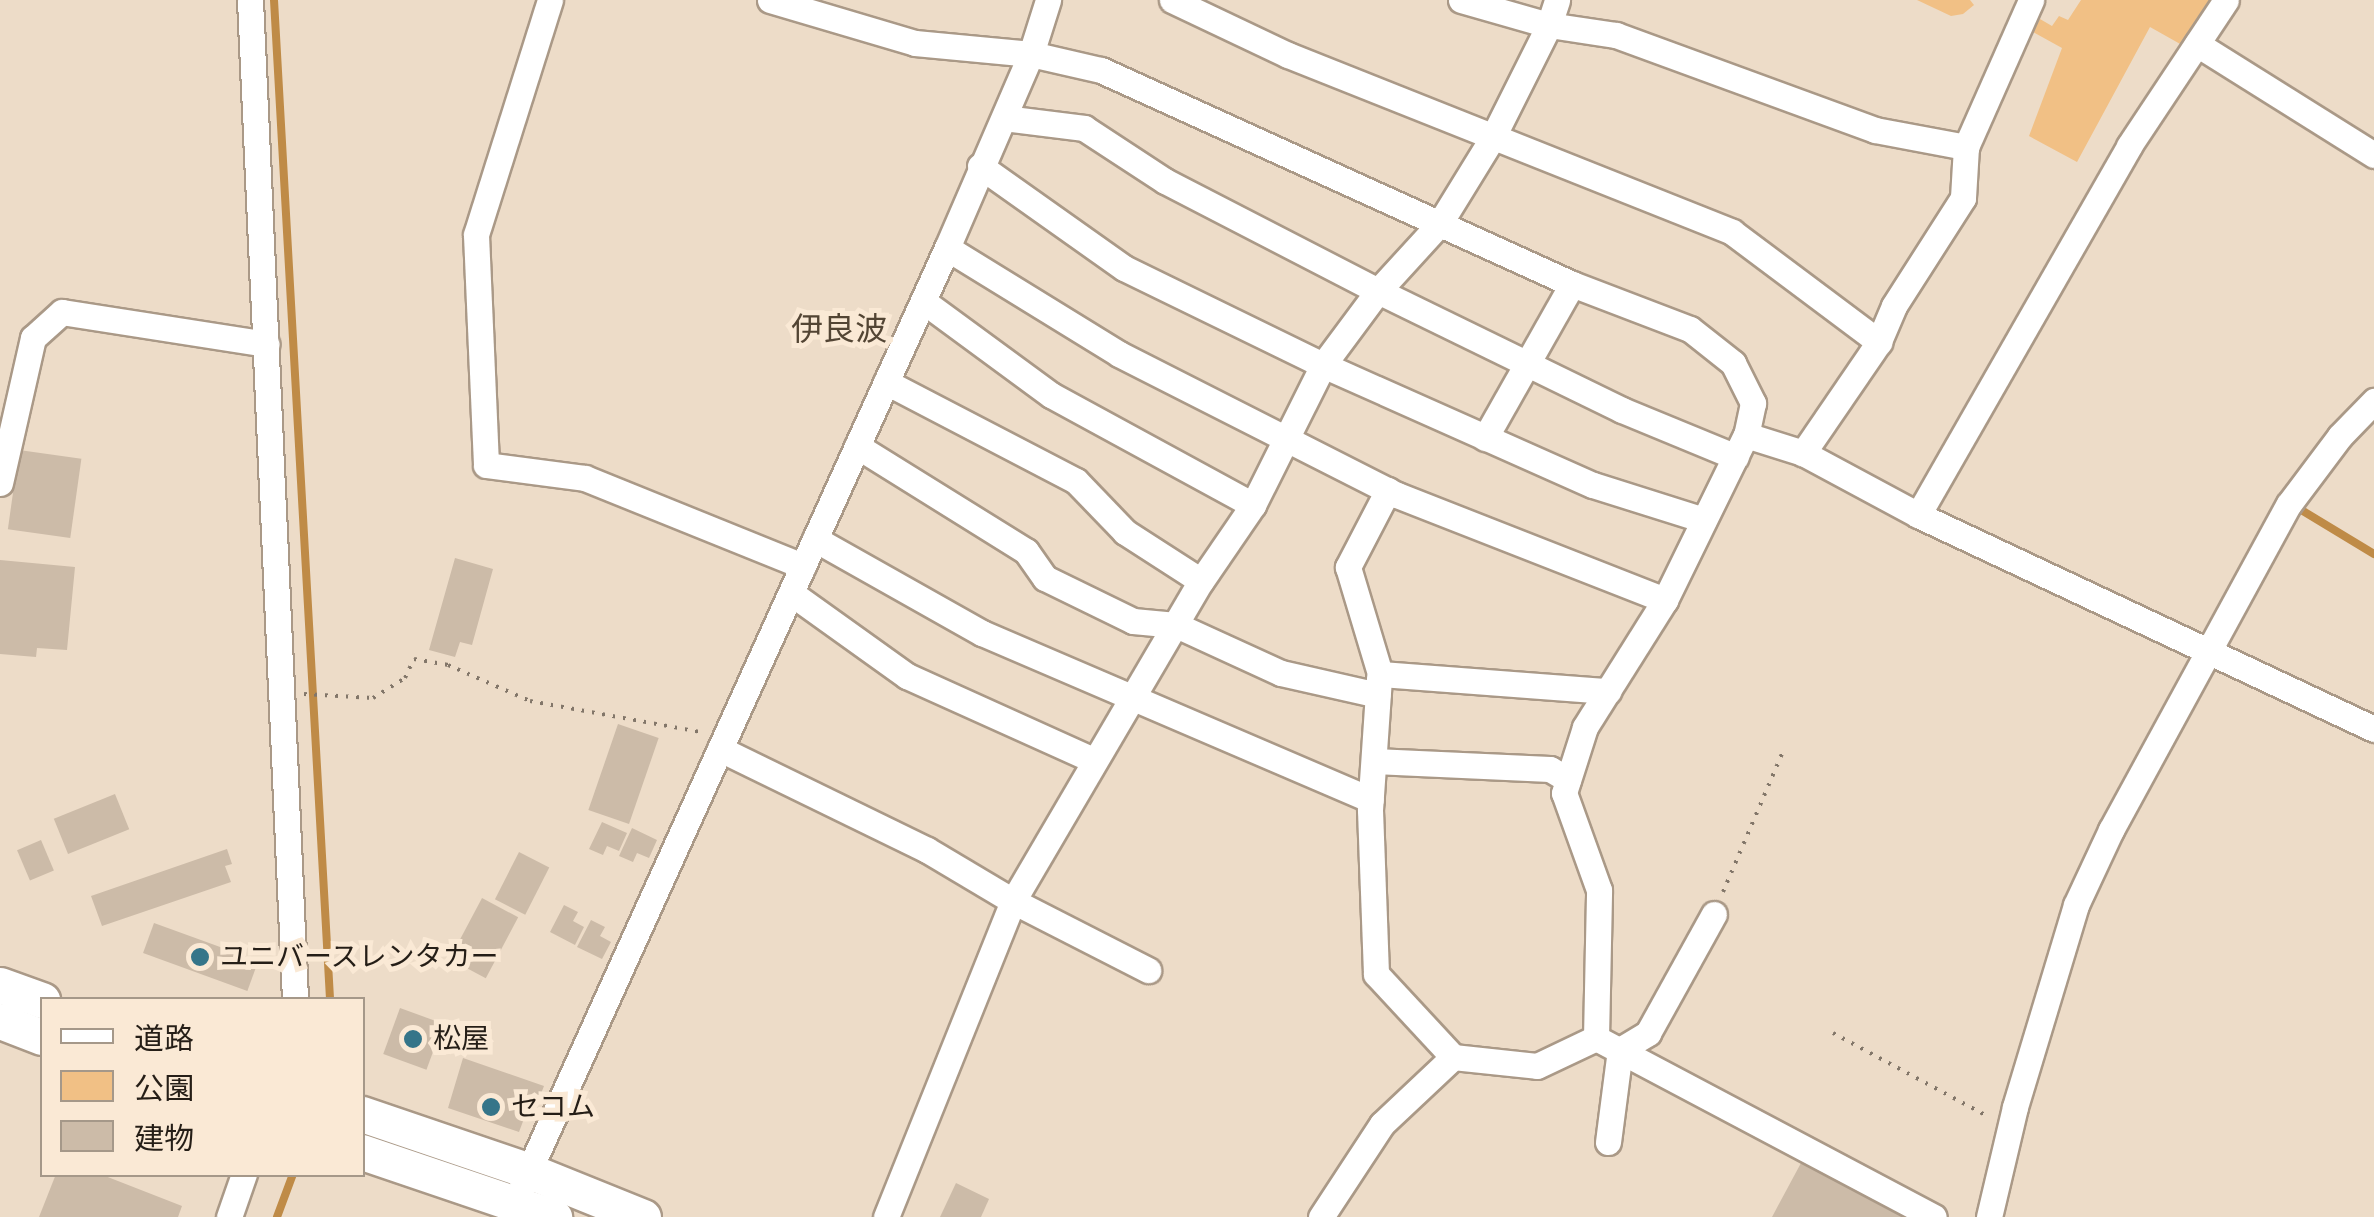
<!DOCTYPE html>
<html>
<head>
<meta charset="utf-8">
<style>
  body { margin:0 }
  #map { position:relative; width:2374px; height:1217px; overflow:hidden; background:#eddcc8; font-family:Signika,"Noto Sans JP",sans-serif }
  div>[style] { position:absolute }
  .green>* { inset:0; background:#f1c085 }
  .stream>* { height:8px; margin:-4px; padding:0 4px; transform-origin:4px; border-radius:4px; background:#bf8b47 }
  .building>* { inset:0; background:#ccbba8; transform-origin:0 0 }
  .path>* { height:4px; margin-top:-2px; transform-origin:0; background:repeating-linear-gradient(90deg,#827669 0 2.5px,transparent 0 10.5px) }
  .roads { filter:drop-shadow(2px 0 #aa9987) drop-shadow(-2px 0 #aa9987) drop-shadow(0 2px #aa9987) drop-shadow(0 -2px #aa9987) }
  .minor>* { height:25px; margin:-12.5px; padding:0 12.5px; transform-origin:12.5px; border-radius:12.5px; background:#fff }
  .secondary>* { height:35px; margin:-17.5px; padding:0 17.5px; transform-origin:17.5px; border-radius:17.5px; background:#fff }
  .dots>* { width:28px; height:28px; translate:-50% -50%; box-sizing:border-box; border:5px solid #fae9d5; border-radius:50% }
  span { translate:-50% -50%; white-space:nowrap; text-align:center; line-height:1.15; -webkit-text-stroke:10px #fae9d5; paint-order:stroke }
  .poi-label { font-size:28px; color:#251e17 }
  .left { translate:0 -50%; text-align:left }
  .quarter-label { font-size:32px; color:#534534 }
  .legend { position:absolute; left:40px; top:997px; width:325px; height:180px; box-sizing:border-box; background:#fae9d5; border:2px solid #a59889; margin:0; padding:12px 18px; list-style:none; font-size:30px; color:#251e17 }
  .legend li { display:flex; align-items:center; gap:20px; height:50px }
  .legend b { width:50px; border:2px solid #a59889 }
</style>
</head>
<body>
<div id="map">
  <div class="green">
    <div style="clip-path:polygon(1917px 0,1970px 0,1974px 5px,1963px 14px,1951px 16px)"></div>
    <div style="clip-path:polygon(2081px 0,2211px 0,2182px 45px,2150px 27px,2077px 162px,2029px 136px,2062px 48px,2033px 32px,2040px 19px,2052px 26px,2059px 16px,2068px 20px)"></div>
  </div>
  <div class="stream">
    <div style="left:274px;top:0;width:1002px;rotate:86.79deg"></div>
    <div style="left:2303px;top:511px;width:83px;rotate:31.2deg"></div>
    <div style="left:277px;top:1217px;width:46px;rotate:-69.6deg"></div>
  </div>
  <div class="building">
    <div style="left:19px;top:450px;width:63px;height:80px;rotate:8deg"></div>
    <div style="clip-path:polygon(455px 558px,493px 569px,472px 645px,460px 642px,455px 657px,429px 650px)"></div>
    <div style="clip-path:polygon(0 560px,75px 567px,67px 650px,37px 648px,36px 657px,0 654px)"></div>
    <div style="left:618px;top:724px;width:43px;height:91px;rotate:19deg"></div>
    <div style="left:115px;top:794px;width:38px;height:66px;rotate:68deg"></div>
    <div style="clip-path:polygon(602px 822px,627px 833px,619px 851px,607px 846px,603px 855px,589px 849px)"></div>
    <div style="clip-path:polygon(632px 828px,657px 840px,649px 858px,637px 853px,633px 862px,619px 856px)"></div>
    <div style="left:41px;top:840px;width:33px;height:26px;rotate:67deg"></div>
    <div style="clip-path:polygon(227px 849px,232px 864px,225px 866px,231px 882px,102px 926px,91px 896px)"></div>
    <div style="left:519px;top:852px;width:34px;height:53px;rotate:27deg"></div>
    <div style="left:482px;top:898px;width:41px;height:69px;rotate:28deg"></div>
    <div style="clip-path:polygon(564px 905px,578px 912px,573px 921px,584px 927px,575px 945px,550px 932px)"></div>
    <div style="clip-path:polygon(591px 920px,605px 927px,600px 936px,611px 942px,602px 959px,577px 947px)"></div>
    <div style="left:154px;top:923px;width:111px;height:32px;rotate:20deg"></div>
    <div style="left:400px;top:1008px;width:46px;height:49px;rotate:20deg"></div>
    <div style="clip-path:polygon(463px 1058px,544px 1086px,535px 1109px,528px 1108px,519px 1132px,448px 1108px)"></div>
    <div style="clip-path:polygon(1801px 1163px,1903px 1217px,1772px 1217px)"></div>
    <div style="clip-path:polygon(56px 1174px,100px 1174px,182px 1206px,178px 1217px,39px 1217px)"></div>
    <div style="clip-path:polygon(956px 1183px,989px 1199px,981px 1217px,940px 1217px)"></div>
  </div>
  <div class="path">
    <div style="left:304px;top:694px;width:69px;rotate:3.3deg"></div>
    <div style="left:373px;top:698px;width:38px;rotate:-32deg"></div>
    <div style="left:405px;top:678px;width:21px;rotate:-65deg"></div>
    <div style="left:414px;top:659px;width:35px;rotate:10deg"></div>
    <div style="left:448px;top:665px;width:90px;rotate:23.7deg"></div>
    <div style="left:530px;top:701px;width:174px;rotate:10.3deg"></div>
    <div style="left:1723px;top:892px;width:150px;rotate:-66.9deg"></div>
    <div style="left:1833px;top:1033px;width:175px;rotate:28.3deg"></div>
  </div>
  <div class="roads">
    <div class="minor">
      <div style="left:250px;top:0;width:1001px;rotate:87.42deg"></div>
      <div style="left:550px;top:0;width:246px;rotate:107.5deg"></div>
      <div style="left:476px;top:235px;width:230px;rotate:87.5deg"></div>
      <div style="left:486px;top:465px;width:100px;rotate:7.5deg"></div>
      <div style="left:585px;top:478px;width:235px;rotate:22deg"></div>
      <div style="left:770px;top:0;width:151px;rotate:16.5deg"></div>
      <div style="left:915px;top:43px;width:117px;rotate:5.4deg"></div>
      <div style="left:1031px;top:54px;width:72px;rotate:12.9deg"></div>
      <div style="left:1101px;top:70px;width:517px;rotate:24.43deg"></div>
      <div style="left:1572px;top:284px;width:126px;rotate:20.9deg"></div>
      <div style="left:1690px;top:329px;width:55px;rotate:38.3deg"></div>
      <div style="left:1733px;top:363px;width:45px;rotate:63.4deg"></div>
      <div style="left:1753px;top:403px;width:33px;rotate:102deg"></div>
      <div style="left:1172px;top:0;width:128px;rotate:25.4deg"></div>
      <div style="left:1288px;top:55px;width:478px;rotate:21.7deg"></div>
      <div style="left:1732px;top:232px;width:184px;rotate:36.8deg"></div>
      <div style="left:1461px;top:0;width:91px;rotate:15.9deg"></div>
      <div style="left:1549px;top:25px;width:68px;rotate:8.5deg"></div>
      <div style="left:1616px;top:35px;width:276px;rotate:20.1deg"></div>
      <div style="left:1875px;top:130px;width:93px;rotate:10.6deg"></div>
      <div style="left:1966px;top:147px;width:51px;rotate:93.4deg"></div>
      <div style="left:1963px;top:198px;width:128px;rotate:122.6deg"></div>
      <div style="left:1894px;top:306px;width:39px;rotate:113deg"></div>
      <div style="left:1879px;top:342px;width:135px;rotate:124.4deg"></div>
      <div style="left:2197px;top:44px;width:209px;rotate:32.1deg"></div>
      <div style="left:1004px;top:118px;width:81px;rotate:7.1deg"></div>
      <div style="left:1084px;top:128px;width:97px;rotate:33.2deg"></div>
      <div style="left:1165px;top:181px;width:240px;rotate:27.3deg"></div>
      <div style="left:1378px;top:291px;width:271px;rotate:26deg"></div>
      <div style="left:1622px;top:410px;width:123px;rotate:22.4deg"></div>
      <div style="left:1966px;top:147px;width:161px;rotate:-66.1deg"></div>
      <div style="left:980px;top:166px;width:176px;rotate:35.3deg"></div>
      <div style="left:1124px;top:268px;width:221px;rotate:26deg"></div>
      <div style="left:1323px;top:365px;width:295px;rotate:24deg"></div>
      <div style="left:1593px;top:485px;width:116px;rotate:17.5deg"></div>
      <div style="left:947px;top:248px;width:202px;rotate:31.6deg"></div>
      <div style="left:1119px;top:354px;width:312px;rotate:26.9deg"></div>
      <div style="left:1397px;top:495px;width:288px;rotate:21.4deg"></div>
      <div style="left:923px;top:301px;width:159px;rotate:36.3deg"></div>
      <div style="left:1051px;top:395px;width:230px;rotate:28.6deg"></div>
      <div style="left:886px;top:382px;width:214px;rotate:27.5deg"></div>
      <div style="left:1076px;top:481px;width:71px;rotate:46.1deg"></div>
      <div style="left:1125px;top:532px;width:90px;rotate:32.8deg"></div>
      <div style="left:1485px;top:438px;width:177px;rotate:-60.5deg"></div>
      <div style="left:857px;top:446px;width:199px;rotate:31.9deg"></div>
      <div style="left:1026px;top:551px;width:33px;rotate:55deg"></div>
      <div style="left:1045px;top:578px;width:98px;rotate:26deg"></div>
      <div style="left:1133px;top:621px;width:43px;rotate:5.3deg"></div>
      <div style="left:1176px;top:625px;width:115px;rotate:24.6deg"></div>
      <div style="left:1281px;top:673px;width:99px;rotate:12.8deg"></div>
      <div style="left:0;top:483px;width:149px;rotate:-77.2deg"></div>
      <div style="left:33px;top:338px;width:39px;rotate:-42deg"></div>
      <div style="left:62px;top:312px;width:207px;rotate:8.9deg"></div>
      <div style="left:1388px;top:490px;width:87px;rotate:117.5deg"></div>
      <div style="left:1348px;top:567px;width:112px;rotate:73.3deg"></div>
      <div style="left:1380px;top:674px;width:229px;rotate:4.3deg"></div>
      <div style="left:1918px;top:515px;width:425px;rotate:-60.2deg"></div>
      <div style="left:2129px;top:146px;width:175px;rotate:-56.4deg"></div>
      <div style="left:815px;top:539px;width:192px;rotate:29.4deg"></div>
      <div style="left:982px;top:633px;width:423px;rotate:23.2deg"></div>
      <div style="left:791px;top:593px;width:143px;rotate:35.6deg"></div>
      <div style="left:907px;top:676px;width:204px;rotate:24.3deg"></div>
      <div style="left:1379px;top:678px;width:132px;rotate:93.9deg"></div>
      <div style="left:1370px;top:810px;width:164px;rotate:87.9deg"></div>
      <div style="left:1376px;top:974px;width:113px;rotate:47.1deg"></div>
      <div style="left:720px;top:749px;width:230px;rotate:26deg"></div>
      <div style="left:927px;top:850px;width:100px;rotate:30.7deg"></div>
      <div style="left:1013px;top:901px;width:152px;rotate:27.1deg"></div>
      <div style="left:1374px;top:761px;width:176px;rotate:2.6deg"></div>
      <div style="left:1550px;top:769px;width:21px;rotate:31deg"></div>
      <div style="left:1596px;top:1038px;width:148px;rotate:-88.8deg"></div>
      <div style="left:1599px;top:890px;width:103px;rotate:-109.8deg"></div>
      <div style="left:1564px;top:793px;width:69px;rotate:-72.3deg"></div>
      <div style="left:1585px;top:727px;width:150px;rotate:-57.8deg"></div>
      <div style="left:1665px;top:600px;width:184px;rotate:-63.9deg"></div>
      <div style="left:1746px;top:435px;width:60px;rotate:17.5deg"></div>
      <div style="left:1803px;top:453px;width:131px;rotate:28.3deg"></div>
      <div style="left:1918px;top:515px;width:504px;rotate:25.14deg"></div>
      <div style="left:1596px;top:1038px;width:382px;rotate:27.9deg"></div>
      <div style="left:1608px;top:1142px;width:93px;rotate:-82.6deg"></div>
      <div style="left:1620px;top:1050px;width:33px;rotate:-31deg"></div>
      <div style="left:1648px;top:1033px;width:136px;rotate:-61deg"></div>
      <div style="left:522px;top:1186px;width:1030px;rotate:-65.63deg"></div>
      <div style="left:947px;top:248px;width:211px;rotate:-66.6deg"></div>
      <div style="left:1031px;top:54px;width:57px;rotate:-72.5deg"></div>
      <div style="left:229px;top:1217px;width:46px;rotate:-70.8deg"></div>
      <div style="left:886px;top:1217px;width:341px;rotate:-68.1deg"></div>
      <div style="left:1013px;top:901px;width:371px;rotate:-59.6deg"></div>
      <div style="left:1201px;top:581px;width:92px;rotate:-55.6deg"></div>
      <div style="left:1253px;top:505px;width:157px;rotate:-63.4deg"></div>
      <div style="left:1323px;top:365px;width:92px;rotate:-53.4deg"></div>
      <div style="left:1378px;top:291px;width:92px;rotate:-47.6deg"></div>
      <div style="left:1440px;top:223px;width:101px;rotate:-58.4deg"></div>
      <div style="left:1493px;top:137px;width:125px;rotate:-63.4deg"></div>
      <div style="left:1549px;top:25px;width:26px;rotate:-72deg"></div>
      <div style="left:1321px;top:1217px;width:111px;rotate:-56.7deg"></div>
      <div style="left:1382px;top:1124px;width:98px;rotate:-43.3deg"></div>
      <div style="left:1453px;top:1057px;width:84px;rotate:6.1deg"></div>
      <div style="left:1537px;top:1066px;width:65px;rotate:-25.4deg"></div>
      <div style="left:1989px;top:1217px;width:113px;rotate:-76.7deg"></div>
      <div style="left:2015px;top:1107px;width:211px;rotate:-73.2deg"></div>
      <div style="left:2076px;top:905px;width:83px;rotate:-65deg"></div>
      <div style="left:2111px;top:830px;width:371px;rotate:-61.4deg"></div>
      <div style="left:2289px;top:504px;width:85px;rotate:-53.1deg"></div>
      <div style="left:2340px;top:436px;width:49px;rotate:-45.8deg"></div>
    </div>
    <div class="secondary">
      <div style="left:0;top:985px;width:45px;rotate:19.7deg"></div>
      <div style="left:0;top:1021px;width:45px;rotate:20.9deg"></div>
      <div style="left:362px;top:1114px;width:176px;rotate:18.8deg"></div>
      <div style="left:529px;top:1171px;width:123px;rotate:22deg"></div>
      <div style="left:362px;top:1152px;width:203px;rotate:18.7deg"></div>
    </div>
  </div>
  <div class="dots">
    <div style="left:200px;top:957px;background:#357589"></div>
    <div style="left:413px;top:1039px;background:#357589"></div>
    <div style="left:491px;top:1107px;background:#357589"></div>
  </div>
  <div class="poi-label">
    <span class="left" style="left:220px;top:957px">ユニバースレンタカー</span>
    <span class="left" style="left:433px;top:1039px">松屋</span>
    <span class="left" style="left:511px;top:1107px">セコム</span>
  </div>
  <div class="quarter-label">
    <span style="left:839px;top:330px">伊良波</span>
  </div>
  <ul class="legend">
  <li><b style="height:12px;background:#fff"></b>道路</li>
  <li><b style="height:28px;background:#f1c085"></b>公園</li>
  <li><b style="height:28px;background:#ccbba8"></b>建物</li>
  </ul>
</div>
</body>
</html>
